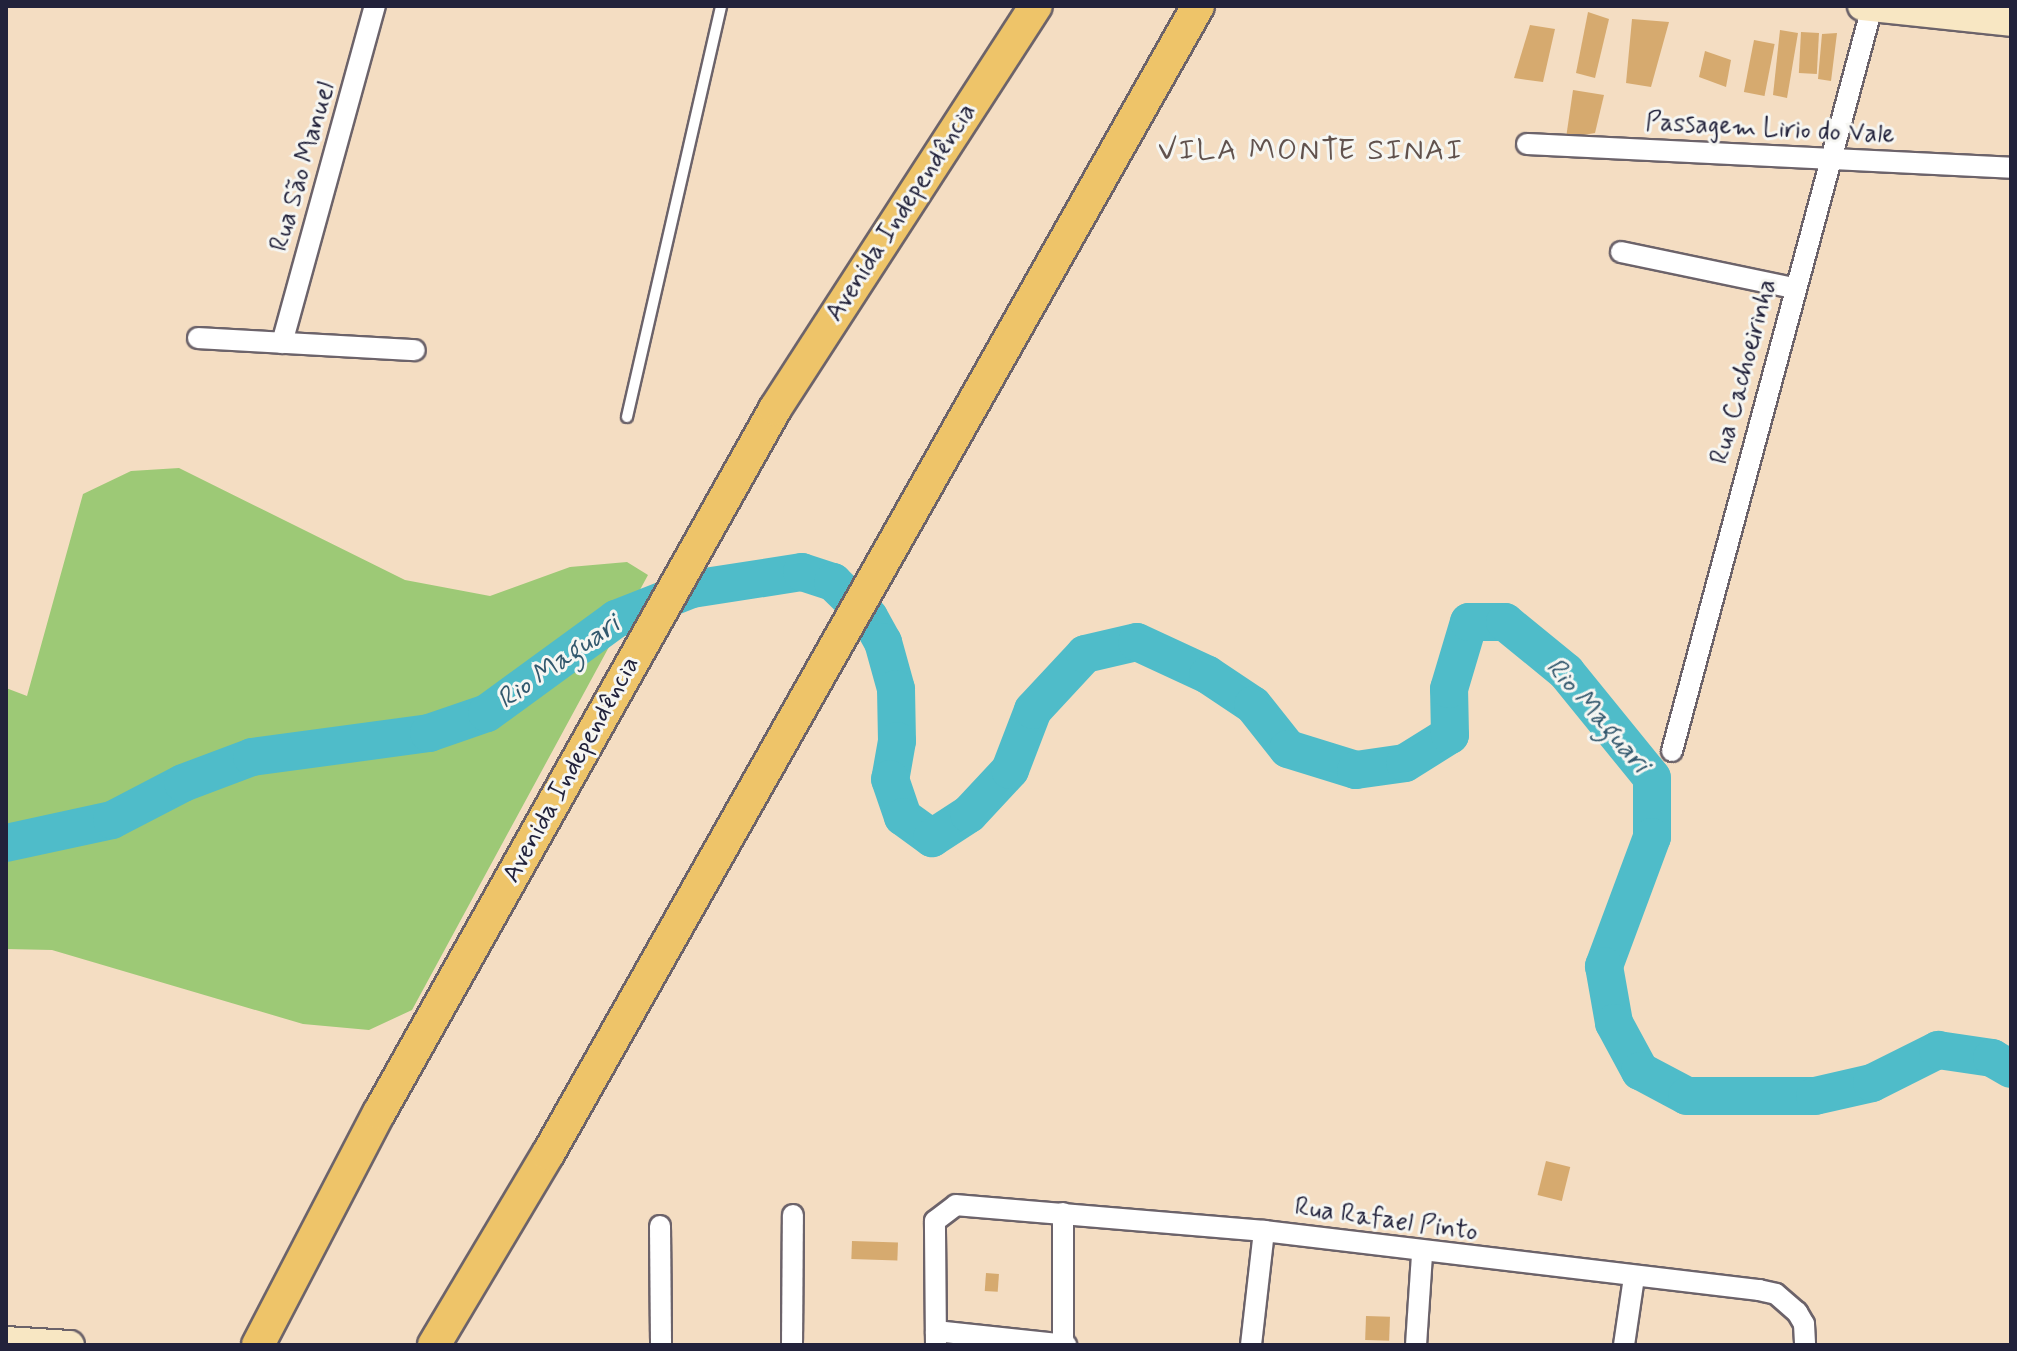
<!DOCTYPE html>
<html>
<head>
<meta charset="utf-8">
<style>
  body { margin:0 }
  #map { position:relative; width:2017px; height:1351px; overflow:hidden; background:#f4ddc2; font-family:Mynerve,sans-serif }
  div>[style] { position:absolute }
  .green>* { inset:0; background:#9dc976 }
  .river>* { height:38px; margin:-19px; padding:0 19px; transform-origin:19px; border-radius:19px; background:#4fbcc9 }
  .building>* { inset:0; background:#d6aa6f; transform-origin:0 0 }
  .roads { filter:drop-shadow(2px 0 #6c636a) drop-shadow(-2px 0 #6c636a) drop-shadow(0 2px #6c636a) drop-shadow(0 -2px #6c636a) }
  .lane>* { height:10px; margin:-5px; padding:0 5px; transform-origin:5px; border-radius:5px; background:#fff }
  .street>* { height:20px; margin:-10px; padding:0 10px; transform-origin:10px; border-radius:10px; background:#fff }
  .secondary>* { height:28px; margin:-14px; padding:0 14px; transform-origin:14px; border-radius:14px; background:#f8e7c3 }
  .primary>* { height:32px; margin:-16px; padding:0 16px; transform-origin:16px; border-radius:16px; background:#eec469 }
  span { translate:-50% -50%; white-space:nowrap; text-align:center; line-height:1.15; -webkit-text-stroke:6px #f6f6f2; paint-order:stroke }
  .street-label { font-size:26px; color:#22223b }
  .water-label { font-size:28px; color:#32586d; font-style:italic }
  .quarter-label { font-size:30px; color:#61524d; letter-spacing:2px }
  .frame { position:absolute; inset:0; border:8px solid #22223b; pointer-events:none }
</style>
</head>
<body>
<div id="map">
  <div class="green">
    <div style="clip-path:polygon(179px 468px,405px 580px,490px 596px,570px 567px,627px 562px,648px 575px,412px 1010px,369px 1030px,303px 1024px,52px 950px,6px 949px,6px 688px,27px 696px,83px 494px,131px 471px)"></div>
  </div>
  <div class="river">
    <div style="left:6px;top:843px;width:108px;rotate:-12.2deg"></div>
    <div style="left:112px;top:820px;width:80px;rotate:-27.5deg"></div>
    <div style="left:183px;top:783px;width:74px;rotate:-20.6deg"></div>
    <div style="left:252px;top:757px;width:179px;rotate:-7.7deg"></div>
    <div style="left:429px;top:733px;width:61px;rotate:-19deg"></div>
    <div style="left:487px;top:713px;width:160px;rotate:-36.1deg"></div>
    <div style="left:616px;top:619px;width:82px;rotate:-21.5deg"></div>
    <div style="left:692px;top:589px;width:111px;rotate:-8.8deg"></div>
    <div style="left:802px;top:572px;width:33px;rotate:18deg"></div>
    <div style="left:833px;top:582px;width:50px;rotate:44.2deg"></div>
    <div style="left:869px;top:617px;width:29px;rotate:61deg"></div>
    <div style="left:883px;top:642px;width:49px;rotate:74.5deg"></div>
    <div style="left:896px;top:689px;width:52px;rotate:88.9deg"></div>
    <div style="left:897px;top:741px;width:39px;rotate:100deg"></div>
    <div style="left:890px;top:779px;width:40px;rotate:71.1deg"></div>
    <div style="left:903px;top:817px;width:36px;rotate:36deg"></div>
    <div style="left:932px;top:838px;width:44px;rotate:-33deg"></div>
    <div style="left:969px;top:814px;width:60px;rotate:-47deg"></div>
    <div style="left:1010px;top:770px;width:64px;rotate:-69deg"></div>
    <div style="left:1033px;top:710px;width:76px;rotate:-47.1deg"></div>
    <div style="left:1085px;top:654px;width:53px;rotate:-13deg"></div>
    <div style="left:1137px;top:642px;width:78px;rotate:24.9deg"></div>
    <div style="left:1208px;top:675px;width:54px;rotate:33.7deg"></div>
    <div style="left:1253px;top:705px;width:56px;rotate:51.5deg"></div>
    <div style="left:1288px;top:749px;width:71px;rotate:17.2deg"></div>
    <div style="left:1356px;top:770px;width:49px;rotate:-8.1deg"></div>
    <div style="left:1405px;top:763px;width:53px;rotate:-31.9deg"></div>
    <div style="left:1450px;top:735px;width:46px;rotate:-91.2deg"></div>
    <div style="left:1449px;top:689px;width:70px;rotate:-73.4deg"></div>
    <div style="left:1469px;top:622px;width:36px"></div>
    <div style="left:1505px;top:622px;width:79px;rotate:39.3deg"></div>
    <div style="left:1566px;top:672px;width:136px;rotate:50.9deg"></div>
    <div style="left:1652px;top:778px;width:59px;rotate:90deg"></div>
    <div style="left:1652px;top:837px;width:138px;rotate:110.4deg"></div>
    <div style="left:1604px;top:966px;width:58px;rotate:80deg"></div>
    <div style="left:1614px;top:1023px;width:55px;rotate:61.6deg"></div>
    <div style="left:1640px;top:1071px;width:53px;rotate:28deg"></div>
    <div style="left:1687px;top:1096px;width:128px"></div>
    <div style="left:1815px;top:1096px;width:58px;rotate:-12.8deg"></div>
    <div style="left:1872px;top:1083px;width:74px;rotate:-26.6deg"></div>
    <div style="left:1938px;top:1050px;width:55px;rotate:8.4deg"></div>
    <div style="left:1992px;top:1058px;width:22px;rotate:30deg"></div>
  </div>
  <div class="building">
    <div style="clip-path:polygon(1588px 12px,1609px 19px,1595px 78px,1576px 73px)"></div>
    <div style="clip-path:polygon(1632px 19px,1669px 22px,1651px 87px,1626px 83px)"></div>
    <div style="clip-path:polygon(1530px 25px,1555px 29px,1543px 82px,1514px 78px)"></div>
    <div style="clip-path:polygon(1780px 30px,1798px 33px,1787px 98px,1773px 95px)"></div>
    <div style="left:1801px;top:32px;width:18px;height:41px;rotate:3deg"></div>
    <div style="clip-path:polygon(1837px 33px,1831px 81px,1818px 79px,1822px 34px)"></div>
    <div style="left:1754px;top:40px;width:21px;height:53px;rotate:11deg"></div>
    <div style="clip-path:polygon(1705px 51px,1731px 60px,1726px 87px,1699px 77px)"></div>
    <div style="clip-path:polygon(1573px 90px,1604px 95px,1595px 133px,1566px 138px)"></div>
    <div style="left:1546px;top:1161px;width:25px;height:35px;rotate:14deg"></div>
    <div style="left:852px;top:1241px;width:46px;height:18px;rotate:2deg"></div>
    <div style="left:986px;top:1273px;width:13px;height:18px;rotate:4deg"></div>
    <div style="left:1366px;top:1316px;width:24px;height:24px;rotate:2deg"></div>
  </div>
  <div class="roads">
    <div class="lane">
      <div style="left:627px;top:417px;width:422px;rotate:-77.1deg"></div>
    </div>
    <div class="street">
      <div style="left:1527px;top:144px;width:485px;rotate:2.8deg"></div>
      <div style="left:1621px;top:252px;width:177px;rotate:11.8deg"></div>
      <div style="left:198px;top:338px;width:217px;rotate:3.2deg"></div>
      <div style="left:282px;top:343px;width:350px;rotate:-74.6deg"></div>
      <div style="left:1672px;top:751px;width:770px;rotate:-74.95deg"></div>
      <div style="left:1063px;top:1213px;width:132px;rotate:90deg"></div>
      <div style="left:660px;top:1226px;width:119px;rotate:89.5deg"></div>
      <div style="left:936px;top:1331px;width:131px;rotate:6.1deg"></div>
      <div style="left:792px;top:1345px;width:130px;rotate:-89.6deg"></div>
      <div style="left:936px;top:1345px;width:124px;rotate:-90.5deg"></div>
      <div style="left:935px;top:1221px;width:26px;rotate:-37deg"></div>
      <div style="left:956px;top:1205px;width:309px;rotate:4.8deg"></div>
      <div style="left:1264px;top:1231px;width:499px;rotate:6.8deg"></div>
      <div style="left:1759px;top:1290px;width:17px;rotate:13deg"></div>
      <div style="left:1776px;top:1294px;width:28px;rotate:41deg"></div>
      <div style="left:1797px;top:1312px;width:14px;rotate:60deg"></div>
      <div style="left:1804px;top:1324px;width:21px;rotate:87deg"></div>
      <div style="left:1251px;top:1345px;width:115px;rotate:-83.5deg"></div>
      <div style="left:1416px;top:1345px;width:91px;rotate:-86.2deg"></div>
      <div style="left:1624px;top:1345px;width:69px;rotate:-81.6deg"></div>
    </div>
    <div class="secondary">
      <div style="left:1862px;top:6px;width:150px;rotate:6.1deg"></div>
      <div style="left:6px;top:1341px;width:64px;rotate:3.6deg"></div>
    </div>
    <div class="primary">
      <div style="left:258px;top:1345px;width:262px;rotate:-62.5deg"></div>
      <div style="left:379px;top:1113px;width:808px;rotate:-60.64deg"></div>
      <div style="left:775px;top:409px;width:480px;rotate:-57.1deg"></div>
      <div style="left:434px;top:1345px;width:222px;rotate:-59.2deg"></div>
      <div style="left:548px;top:1154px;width:1319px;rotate:-60.48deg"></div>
    </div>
  </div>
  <div class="street-label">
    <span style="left:1770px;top:130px;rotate:3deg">Passagem Lirio do Vale</span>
    <span style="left:304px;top:167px;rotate:-74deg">Rua São Manuel</span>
    <span style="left:902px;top:213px;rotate:-57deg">Avenida Independência</span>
    <span style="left:1745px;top:372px;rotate:-75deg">Rua Cachoeirinha</span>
    <span style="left:572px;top:770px;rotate:-61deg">Avenida Independência</span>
    <span style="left:1386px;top:1221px;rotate:8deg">Rua Rafael Pinto</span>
  </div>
  <div class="water-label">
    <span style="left:559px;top:663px;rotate:-35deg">Rio Maguari</span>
    <span style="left:1597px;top:716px;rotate:49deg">Rio Maguari</span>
  </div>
  <div class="quarter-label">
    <span style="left:1311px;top:151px">VILA MONTE SINAI</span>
  </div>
  <div class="frame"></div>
</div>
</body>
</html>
